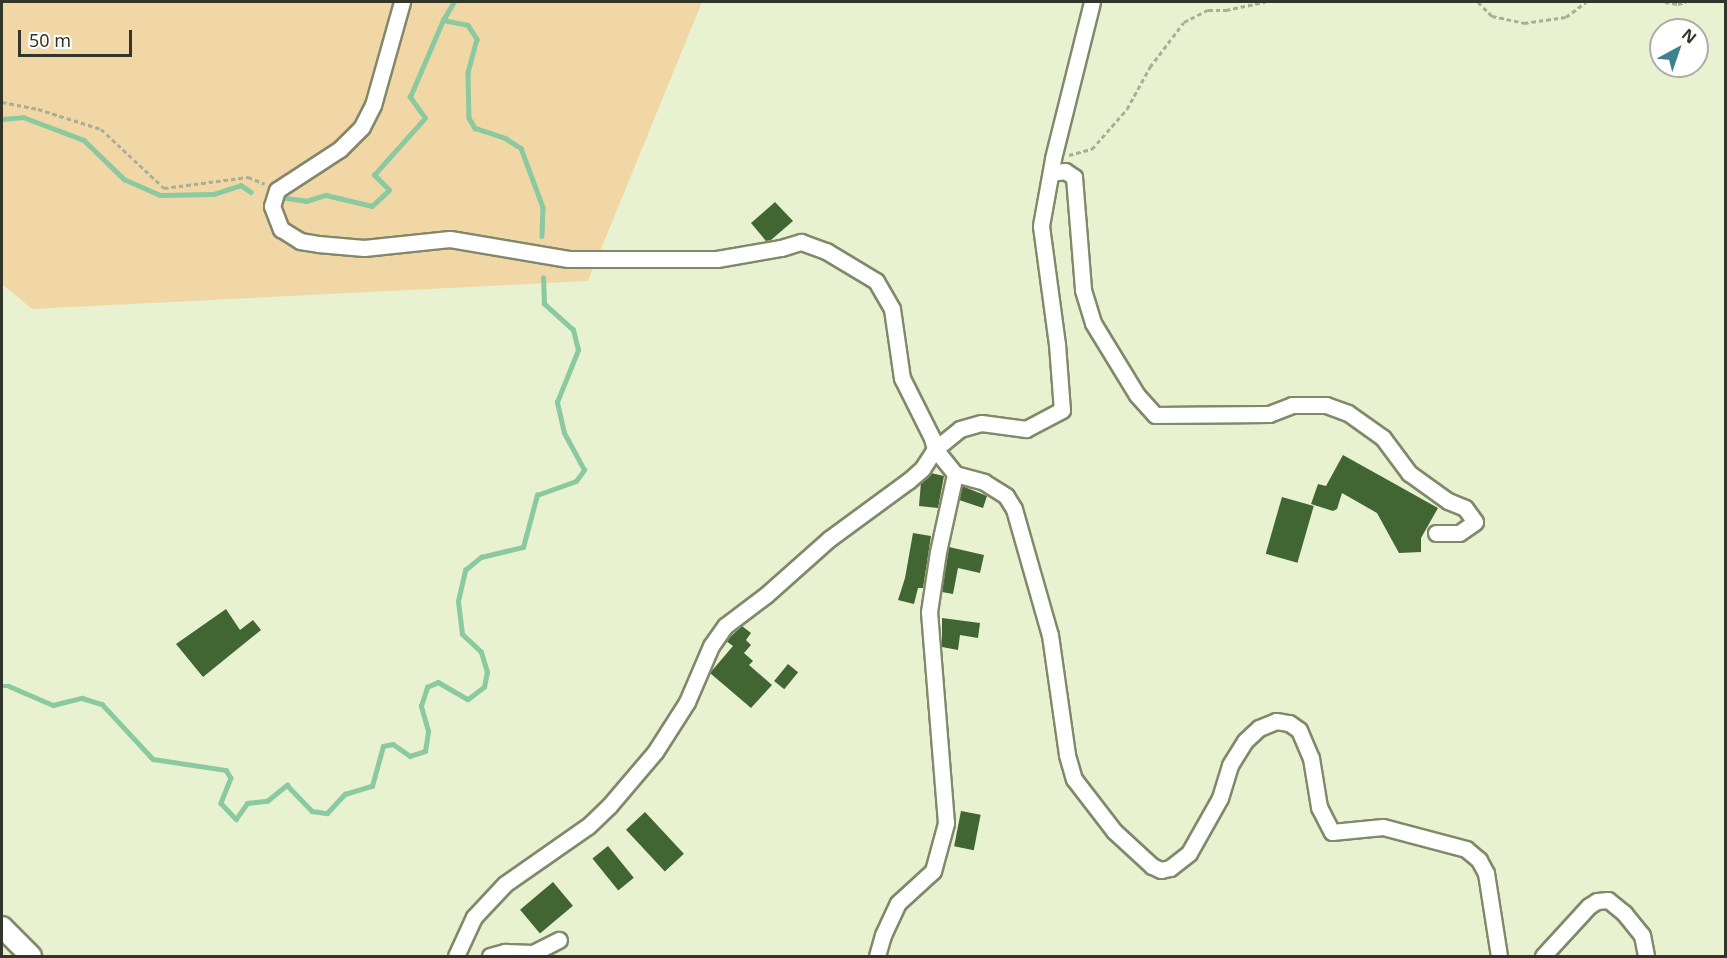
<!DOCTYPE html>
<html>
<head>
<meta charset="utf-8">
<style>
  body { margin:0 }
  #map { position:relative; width:1727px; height:958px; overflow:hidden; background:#e8f1d0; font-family:"Noto Sans",sans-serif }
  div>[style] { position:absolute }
  .green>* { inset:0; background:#f2d7a6 }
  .stream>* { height:4.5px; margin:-2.25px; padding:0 2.25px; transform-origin:2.25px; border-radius:2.25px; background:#8bc9a1 }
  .building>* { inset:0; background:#426534; transform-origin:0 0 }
  .path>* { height:3px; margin-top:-1.5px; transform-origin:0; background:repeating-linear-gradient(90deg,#a8af96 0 4.5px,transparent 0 7.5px) }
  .roads { filter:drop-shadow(2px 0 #82896b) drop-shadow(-2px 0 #82896b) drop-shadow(0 2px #82896b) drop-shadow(0 -2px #82896b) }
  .minor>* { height:15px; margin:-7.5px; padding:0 7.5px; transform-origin:7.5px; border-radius:7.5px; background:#fff }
  .tertiary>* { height:20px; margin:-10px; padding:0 10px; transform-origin:10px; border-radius:10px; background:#fff }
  span { translate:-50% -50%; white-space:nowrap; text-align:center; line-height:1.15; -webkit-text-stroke:6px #fff; paint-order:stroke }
  .frame { position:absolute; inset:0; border:3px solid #323529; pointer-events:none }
  .north { position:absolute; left:1649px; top:18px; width:60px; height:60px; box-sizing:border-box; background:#fff; border:2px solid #adaea9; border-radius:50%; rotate:40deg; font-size:16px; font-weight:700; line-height:24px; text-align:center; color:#323529 }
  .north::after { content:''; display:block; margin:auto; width:21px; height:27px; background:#3d828f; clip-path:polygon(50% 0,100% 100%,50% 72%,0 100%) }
  .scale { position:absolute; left:18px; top:30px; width:114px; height:27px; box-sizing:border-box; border:3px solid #323529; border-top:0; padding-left:8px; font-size:18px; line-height:21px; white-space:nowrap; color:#323529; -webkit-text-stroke:4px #fff; paint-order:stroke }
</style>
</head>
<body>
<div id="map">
  <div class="green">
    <div style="clip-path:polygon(2px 2px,702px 2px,588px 281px,32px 309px,2px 284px)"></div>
  </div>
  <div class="stream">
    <div style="left:443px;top:20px;width:25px;rotate:11deg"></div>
    <div style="left:468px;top:25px;width:17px;rotate:57deg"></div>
    <div style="left:477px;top:39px;width:34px;rotate:105deg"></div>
    <div style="left:468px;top:72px;width:46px;rotate:88.8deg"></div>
    <div style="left:469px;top:118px;width:12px;rotate:59deg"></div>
    <div style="left:475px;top:128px;width:32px;rotate:18deg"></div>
    <div style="left:505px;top:138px;width:19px;rotate:32deg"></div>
    <div style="left:521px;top:148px;width:63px;rotate:69.6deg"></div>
    <div style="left:543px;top:207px;width:29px;rotate:92deg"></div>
    <div style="left:2px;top:119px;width:21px;rotate:-5deg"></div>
    <div style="left:23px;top:117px;width:65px;rotate:20.7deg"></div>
    <div style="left:84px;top:140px;width:56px;rotate:44.3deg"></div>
    <div style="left:124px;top:179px;width:39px;rotate:24deg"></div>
    <div style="left:160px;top:195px;width:54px;rotate:-1.1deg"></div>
    <div style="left:214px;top:194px;width:28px;rotate:-18deg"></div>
    <div style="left:241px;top:185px;width:12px;rotate:35deg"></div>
    <div style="left:279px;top:197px;width:27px;rotate:8deg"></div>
    <div style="left:306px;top:201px;width:21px;rotate:-17deg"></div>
    <div style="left:326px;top:195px;width:47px;rotate:13.4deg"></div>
    <div style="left:372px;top:206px;width:23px;rotate:-43deg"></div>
    <div style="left:389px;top:190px;width:21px;rotate:-135deg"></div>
    <div style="left:374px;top:175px;width:76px;rotate:-48.2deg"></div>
    <div style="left:425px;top:118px;width:26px;rotate:-126deg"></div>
    <div style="left:410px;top:97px;width:84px;rotate:-66.8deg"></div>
    <div style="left:443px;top:20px;width:21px;rotate:-59deg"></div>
    <div style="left:2px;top:686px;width:7px"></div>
    <div style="left:9px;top:686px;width:48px;rotate:23.4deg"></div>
    <div style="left:53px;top:705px;width:30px;rotate:-14deg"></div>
    <div style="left:82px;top:698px;width:21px;rotate:17deg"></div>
    <div style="left:102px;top:704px;width:75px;rotate:47.2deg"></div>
    <div style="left:153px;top:759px;width:74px;rotate:8.6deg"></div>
    <div style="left:226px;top:770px;width:9px;rotate:58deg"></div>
    <div style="left:231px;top:778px;width:27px;rotate:112deg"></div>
    <div style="left:221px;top:803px;width:22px;rotate:47deg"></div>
    <div style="left:236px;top:819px;width:19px;rotate:-55deg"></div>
    <div style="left:247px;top:803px;width:20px;rotate:-6deg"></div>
    <div style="left:267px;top:801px;width:26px;rotate:-39deg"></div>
    <div style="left:287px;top:785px;width:36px;rotate:46deg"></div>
    <div style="left:312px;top:811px;width:15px;rotate:8deg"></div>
    <div style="left:327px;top:813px;width:26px;rotate:-47deg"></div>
    <div style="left:345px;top:794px;width:28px;rotate:-17deg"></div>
    <div style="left:372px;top:786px;width:41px;rotate:-74.6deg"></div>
    <div style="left:383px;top:746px;width:10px;rotate:-11deg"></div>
    <div style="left:393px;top:744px;width:21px;rotate:35deg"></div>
    <div style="left:410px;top:756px;width:16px;rotate:-18deg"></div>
    <div style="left:425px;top:751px;width:20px;rotate:-81deg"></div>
    <div style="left:428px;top:731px;width:26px;rotate:-106deg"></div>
    <div style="left:421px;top:706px;width:20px;rotate:-72deg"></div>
    <div style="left:427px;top:687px;width:12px;rotate:-24deg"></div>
    <div style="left:438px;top:682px;width:34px;rotate:30deg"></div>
    <div style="left:468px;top:699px;width:20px;rotate:-37deg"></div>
    <div style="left:484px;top:687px;width:15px;rotate:-79deg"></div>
    <div style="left:487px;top:672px;width:21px;rotate:-107deg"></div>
    <div style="left:481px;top:652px;width:26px;rotate:-137deg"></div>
    <div style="left:462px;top:634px;width:33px;rotate:-97deg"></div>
    <div style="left:458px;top:601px;width:32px;rotate:-77deg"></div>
    <div style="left:465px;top:570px;width:21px;rotate:-39deg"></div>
    <div style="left:481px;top:557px;width:43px;rotate:-13.4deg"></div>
    <div style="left:523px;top:547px;width:54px;rotate:-74.9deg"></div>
    <div style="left:537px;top:495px;width:41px;rotate:-19.7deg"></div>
    <div style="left:576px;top:481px;width:14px;rotate:-54deg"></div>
    <div style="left:584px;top:470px;width:42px;rotate:-118.4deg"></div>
    <div style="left:564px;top:433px;width:32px;rotate:-103deg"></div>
    <div style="left:557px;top:402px;width:56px;rotate:-68deg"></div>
    <div style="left:578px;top:350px;width:21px;rotate:-104deg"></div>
    <div style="left:573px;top:330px;width:39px;rotate:-138deg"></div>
    <div style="left:544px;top:304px;width:26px;rotate:-92deg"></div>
  </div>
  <div class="building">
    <div style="clip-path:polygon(775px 202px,793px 221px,771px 240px,766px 241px,751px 223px)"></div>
    <div style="clip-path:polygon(1343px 455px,1438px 508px,1421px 538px,1421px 552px,1399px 553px,1377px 513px,1342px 493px,1337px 509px,1333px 511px,1311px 504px,1318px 484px,1326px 486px)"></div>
    <div style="clip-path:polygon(931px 473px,944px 476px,938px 508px,919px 506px,921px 482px)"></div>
    <div style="clip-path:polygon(962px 486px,987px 496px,983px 508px,959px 500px)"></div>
    <div style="left:1282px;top:497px;width:33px;height:59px;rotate:16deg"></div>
    <div style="clip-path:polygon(913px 533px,931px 536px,923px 588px,918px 588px,914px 604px,898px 600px,905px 578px)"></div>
    <div style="clip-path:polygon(949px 547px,984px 555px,980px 573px,958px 568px,953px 594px,942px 592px)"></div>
    <div style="clip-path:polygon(226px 609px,240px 630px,253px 620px,261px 630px,203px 677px,176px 644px)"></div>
    <div style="clip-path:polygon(942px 618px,980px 623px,978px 638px,960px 635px,958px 650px,942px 647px)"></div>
    <div style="clip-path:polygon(742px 626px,751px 633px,746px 640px,751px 645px,744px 653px,753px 661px,749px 665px,772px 685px,751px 708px,710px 673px,733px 646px,726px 641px)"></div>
    <div style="left:788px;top:664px;width:13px;height:22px;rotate:39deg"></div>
    <div style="left:961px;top:811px;width:20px;height:36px;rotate:11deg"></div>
    <div style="left:645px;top:812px;width:57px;height:26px;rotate:47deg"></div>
    <div style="left:608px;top:846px;width:41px;height:20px;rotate:51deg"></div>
    <div style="left:553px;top:882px;width:31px;height:43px;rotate:50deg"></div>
  </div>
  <div class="path">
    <div style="left:1478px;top:2px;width:20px;rotate:45deg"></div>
    <div style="left:1492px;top:16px;width:33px;rotate:12deg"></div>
    <div style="left:1524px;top:23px;width:42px;rotate:-8.1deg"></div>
    <div style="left:1566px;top:17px;width:25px;rotate:-37deg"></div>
    <div style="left:1665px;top:2px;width:13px;rotate:9deg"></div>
    <div style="left:1678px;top:4px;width:8px;rotate:-14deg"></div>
    <div style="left:2px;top:102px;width:37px;rotate:11deg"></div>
    <div style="left:38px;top:109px;width:66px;rotate:17.6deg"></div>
    <div style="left:101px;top:129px;width:86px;rotate:43.1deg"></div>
    <div style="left:164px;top:188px;width:85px;rotate:-7.5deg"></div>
    <div style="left:248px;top:177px;width:18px;rotate:22deg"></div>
    <div style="left:1069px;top:155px;width:24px;rotate:-15deg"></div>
    <div style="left:1092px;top:149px;width:53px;rotate:-48.8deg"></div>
    <div style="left:1127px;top:109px;width:48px;rotate:-61.3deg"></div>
    <div style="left:1150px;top:67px;width:56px;rotate:-52.9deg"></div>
    <div style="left:1184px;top:22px;width:27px;rotate:-27deg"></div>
    <div style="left:1208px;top:10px;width:18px"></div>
    <div style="left:1226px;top:10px;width:40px;rotate:-12deg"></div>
  </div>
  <div class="roads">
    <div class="minor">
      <div style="left:402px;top:2px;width:107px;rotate:105.7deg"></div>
      <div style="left:373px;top:105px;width:25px;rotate:117deg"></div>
      <div style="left:362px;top:127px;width:31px;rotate:135deg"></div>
      <div style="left:340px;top:149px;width:75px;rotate:146.9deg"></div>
      <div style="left:277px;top:190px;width:17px;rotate:107deg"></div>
      <div style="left:272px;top:206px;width:25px;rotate:69deg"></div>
      <div style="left:281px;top:229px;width:22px;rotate:32deg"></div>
      <div style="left:300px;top:241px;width:18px;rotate:9deg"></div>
      <div style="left:318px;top:244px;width:46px;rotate:5deg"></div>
      <div style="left:364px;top:248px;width:86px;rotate:-6deg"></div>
      <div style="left:450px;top:239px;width:120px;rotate:9.6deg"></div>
      <div style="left:568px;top:259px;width:149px"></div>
      <div style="left:717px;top:259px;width:65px;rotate:-9.8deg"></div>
      <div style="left:781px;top:248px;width:21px;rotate:-17deg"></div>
      <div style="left:801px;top:242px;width:27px;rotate:20deg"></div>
      <div style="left:826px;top:251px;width:58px;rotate:31deg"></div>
      <div style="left:876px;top:281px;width:32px;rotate:60deg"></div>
      <div style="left:892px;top:309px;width:70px;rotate:81.8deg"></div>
      <div style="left:902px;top:378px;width:67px;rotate:63.4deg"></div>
      <div style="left:932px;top:438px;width:11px;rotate:75deg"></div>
      <div style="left:935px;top:449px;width:24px;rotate:123deg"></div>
      <div style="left:922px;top:469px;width:18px;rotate:139deg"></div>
      <div style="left:908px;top:481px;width:98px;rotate:143.7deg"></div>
      <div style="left:829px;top:539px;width:84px;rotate:138.4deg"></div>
      <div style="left:766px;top:595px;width:51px;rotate:142.9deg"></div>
      <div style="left:725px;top:626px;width:24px;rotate:125deg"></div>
      <div style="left:711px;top:646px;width:61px;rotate:113.2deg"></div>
      <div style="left:687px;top:702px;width:59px;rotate:122.6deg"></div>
      <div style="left:655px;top:752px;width:71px;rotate:130.4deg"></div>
      <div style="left:609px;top:806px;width:29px;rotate:136deg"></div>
      <div style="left:588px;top:826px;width:101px;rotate:145.1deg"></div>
      <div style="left:505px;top:884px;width:45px;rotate:133.2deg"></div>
      <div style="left:474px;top:917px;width:43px;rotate:114.8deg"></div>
      <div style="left:1092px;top:2px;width:162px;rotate:104deg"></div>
      <div style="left:1053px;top:159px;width:68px;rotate:100.2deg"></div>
      <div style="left:1041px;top:226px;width:119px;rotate:82.3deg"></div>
      <div style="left:1057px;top:344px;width:66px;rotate:85.7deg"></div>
      <div style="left:1062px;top:410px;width:41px;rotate:152.2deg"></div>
      <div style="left:1026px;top:429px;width:45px;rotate:-172.4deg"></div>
      <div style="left:981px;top:423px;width:22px;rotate:164deg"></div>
      <div style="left:960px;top:429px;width:32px;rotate:141deg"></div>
      <div style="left:935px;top:449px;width:32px;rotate:51deg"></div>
      <div style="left:955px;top:474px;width:30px;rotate:15deg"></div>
      <div style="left:984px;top:482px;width:26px;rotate:32deg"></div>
      <div style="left:1006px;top:496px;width:15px;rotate:58deg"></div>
      <div style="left:1014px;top:509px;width:131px;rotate:74.1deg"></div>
      <div style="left:1050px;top:635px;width:121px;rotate:81.9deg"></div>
      <div style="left:1067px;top:755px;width:25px;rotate:74deg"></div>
      <div style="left:1074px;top:779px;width:66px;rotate:52.4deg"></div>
      <div style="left:1114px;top:831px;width:52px;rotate:42.6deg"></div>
      <div style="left:1152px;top:866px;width:10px;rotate:24deg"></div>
      <div style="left:1161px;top:870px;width:9px;rotate:-13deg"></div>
      <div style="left:1170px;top:868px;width:24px;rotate:-38deg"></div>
      <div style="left:1189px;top:853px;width:63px;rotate:-60.6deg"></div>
      <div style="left:1220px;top:798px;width:34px;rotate:-73deg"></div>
      <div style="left:1230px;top:765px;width:28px;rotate:-58deg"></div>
      <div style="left:1245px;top:741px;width:19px;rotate:-43deg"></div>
      <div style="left:1259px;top:728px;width:18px;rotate:-22deg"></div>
      <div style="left:1276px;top:721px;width:13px;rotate:9deg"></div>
      <div style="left:1289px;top:723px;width:12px;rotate:35deg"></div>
      <div style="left:1299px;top:730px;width:30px;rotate:67deg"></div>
      <div style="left:1311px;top:758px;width:50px;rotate:80.7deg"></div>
      <div style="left:1319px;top:807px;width:28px;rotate:63deg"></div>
      <div style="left:1332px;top:832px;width:51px;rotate:-5.6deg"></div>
      <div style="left:1383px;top:827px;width:86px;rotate:14.8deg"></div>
      <div style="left:1466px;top:849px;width:17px;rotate:40deg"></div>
      <div style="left:1479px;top:860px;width:15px;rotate:62deg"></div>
      <div style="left:1486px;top:873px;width:84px;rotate:81.1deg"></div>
      <div style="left:1051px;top:173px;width:14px;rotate:-8deg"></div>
      <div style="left:1065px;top:171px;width:11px;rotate:34deg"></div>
      <div style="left:1074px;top:177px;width:113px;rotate:85.4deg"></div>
      <div style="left:1083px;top:290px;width:34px;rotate:73deg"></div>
      <div style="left:1093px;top:323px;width:84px;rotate:58.6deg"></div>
      <div style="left:1137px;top:395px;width:27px;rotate:48deg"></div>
      <div style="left:1155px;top:415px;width:114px;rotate:-0.5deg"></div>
      <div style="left:1269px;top:414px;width:25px;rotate:-21deg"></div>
      <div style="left:1292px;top:405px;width:34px"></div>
      <div style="left:1326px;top:405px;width:23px;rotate:20deg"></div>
      <div style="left:1348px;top:413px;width:43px;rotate:35.5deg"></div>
      <div style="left:1383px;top:438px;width:44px;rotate:53.4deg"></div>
      <div style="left:1409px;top:473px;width:48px;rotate:35.7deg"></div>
      <div style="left:1448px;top:501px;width:18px;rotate:22deg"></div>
      <div style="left:1465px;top:508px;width:17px;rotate:54deg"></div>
      <div style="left:1475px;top:522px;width:19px;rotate:145deg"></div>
      <div style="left:1459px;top:533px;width:23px;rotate:180deg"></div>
      <div style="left:490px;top:956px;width:16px;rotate:-15deg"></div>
      <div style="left:505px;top:952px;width:28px;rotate:2deg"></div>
      <div style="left:533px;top:953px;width:29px;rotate:-27deg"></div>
      <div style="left:877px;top:956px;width:22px;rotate:-74deg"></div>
      <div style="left:883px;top:935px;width:35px;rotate:-65deg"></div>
      <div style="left:898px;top:903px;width:47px;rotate:-42.4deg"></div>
      <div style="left:933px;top:871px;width:50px;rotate:-74.8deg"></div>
      <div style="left:946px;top:823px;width:212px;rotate:-94.6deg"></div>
      <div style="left:929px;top:612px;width:61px;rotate:-81.5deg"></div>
      <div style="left:938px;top:552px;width:80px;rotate:-77.7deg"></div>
      <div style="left:1543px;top:956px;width:68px;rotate:-47.4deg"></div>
      <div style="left:1589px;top:906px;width:9px;rotate:-32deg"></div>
      <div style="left:1597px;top:901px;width:11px;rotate:-5deg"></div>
      <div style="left:1608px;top:900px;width:21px;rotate:39deg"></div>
      <div style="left:1624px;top:913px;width:28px;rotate:51deg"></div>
      <div style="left:1642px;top:935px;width:21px;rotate:79deg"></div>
    </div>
    <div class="tertiary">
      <div style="left:2px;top:927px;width:41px;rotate:45deg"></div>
    </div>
  </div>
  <div class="frame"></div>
  <div class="north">N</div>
  <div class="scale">50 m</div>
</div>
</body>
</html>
